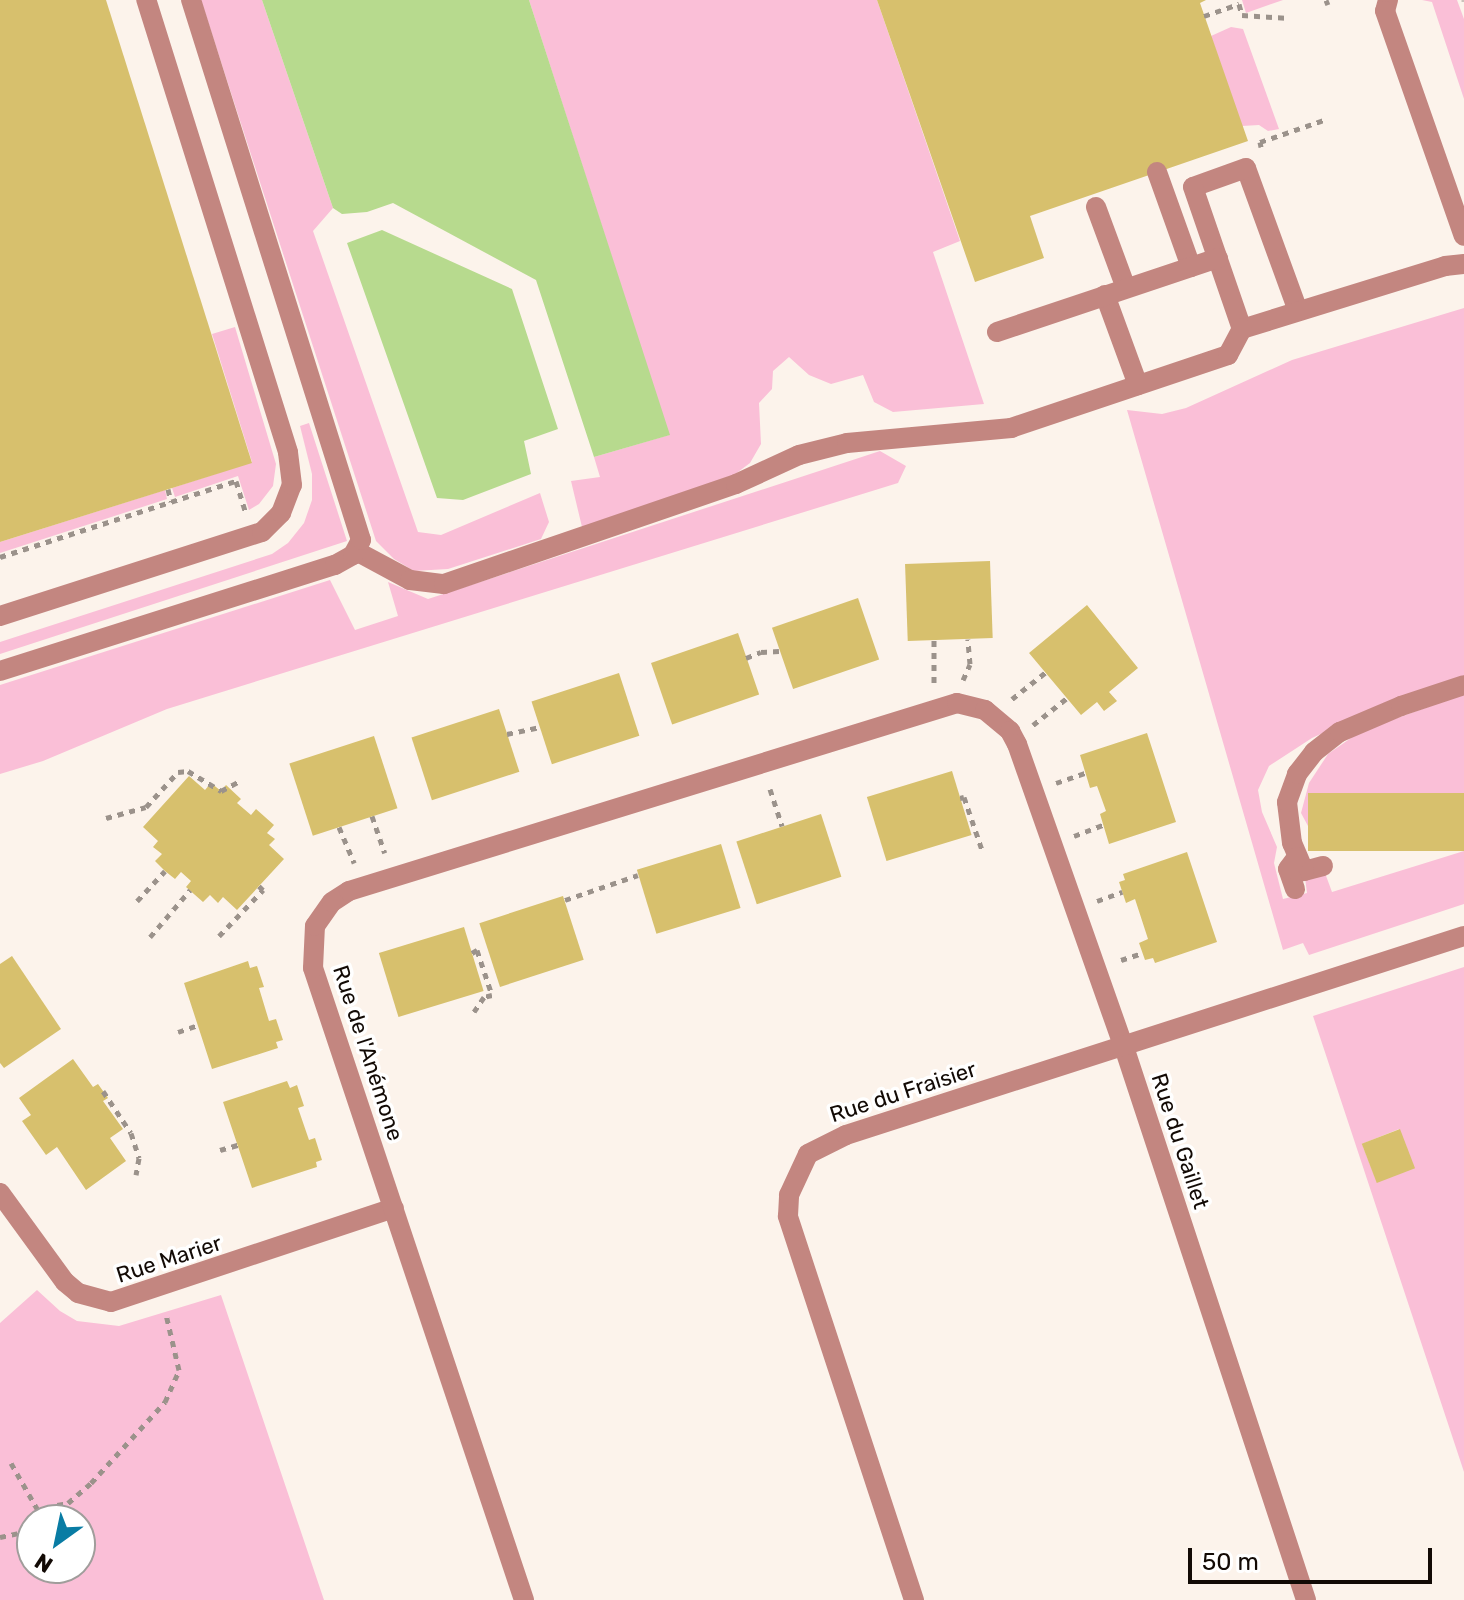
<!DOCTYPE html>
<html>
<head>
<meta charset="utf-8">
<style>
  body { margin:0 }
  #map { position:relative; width:1464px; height:1600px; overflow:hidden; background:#fcf3eb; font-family:Rubik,sans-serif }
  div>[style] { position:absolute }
  .green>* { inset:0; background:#fabfd7 }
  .water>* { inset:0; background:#b7da8e }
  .building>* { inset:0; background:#d7c06d; transform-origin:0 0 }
  .path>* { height:5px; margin-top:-2.5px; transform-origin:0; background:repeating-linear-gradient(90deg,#9b928b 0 6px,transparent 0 12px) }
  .minor>* { height:20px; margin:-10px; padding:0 10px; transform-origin:10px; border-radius:10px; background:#c38680 }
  span { translate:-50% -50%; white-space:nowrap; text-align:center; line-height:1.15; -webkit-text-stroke:7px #fff; paint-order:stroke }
  .street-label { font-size:22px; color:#120a05 }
  .north { position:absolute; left:16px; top:1504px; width:80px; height:80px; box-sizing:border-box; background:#fff; border:2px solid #a09d9b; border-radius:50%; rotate:213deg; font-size:22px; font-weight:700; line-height:32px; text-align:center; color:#120a05 }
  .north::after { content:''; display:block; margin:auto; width:28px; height:36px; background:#097ca4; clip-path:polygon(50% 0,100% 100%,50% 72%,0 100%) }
  .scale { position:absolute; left:1188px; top:1548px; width:244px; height:36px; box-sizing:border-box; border:4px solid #120a05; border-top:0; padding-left:10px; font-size:24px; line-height:28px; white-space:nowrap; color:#120a05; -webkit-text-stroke:6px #fff; paint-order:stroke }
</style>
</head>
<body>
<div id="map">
  <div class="green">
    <div style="clip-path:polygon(201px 0,262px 0,333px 208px,313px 231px,418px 532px,441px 535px,540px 493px,549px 522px,541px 539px,448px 569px,414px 571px,394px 559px,376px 541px)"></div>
    <div style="clip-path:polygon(529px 0,877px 0,960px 241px,933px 252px,984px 404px,893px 412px,874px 402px,863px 375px,831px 384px,809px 375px,789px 357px,773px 371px,772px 389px,759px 403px,761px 444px,750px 463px,734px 475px,582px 527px,571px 481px,600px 477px,594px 457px,669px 435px)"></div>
    <div style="clip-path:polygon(1242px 0,1283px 0,1246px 13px)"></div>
    <div style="clip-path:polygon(1422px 0,1457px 0,1464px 19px,1464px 99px,1432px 2px)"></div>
    <div style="clip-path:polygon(1231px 27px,1243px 29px,1279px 129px,1268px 131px,1259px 125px,1242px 126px,1211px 36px)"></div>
    <div style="clip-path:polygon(1464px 308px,1464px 680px,1366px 713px,1312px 738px,1269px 766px,1258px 790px,1262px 812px,1277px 847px,1274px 863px,1283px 899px,1307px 893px,1305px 878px,1325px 873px,1332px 892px,1464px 851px,1464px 904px,1309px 955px,1303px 943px,1283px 950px,1127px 410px,1162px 414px,1186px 408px,1292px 360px)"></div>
    <div style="clip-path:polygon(235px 327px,276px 464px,273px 486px,259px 504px,249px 510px,238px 476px,175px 497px,172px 488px,252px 462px,212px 334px)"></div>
    <div style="clip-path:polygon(309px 423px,347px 541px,0 654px,0 642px,272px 554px,288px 543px,304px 523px,312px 500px,312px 474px,300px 426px)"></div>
    <div style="clip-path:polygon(880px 451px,906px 466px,898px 483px,167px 709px,43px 761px,0 774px,0 685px,330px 580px,355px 630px,398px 616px,388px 582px,428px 599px)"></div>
    <div style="clip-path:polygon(165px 490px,167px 499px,0 553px,0 542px)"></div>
    <div style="clip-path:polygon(1464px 694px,1464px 793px,1315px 839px,1301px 813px,1309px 783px,1328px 754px,1361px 731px)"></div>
    <div style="clip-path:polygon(evenodd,1464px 967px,1464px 1472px,1313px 1016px,1464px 967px,1399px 1129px,1377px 1182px,1362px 1144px,1399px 1129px)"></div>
    <div style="clip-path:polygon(evenodd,37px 1290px,60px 1311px,77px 1321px,119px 1326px,221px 1295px,324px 1600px,0 1600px,0 1323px,37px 1290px,32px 1520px,80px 1520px,80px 1568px,32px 1568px,32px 1520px)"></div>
  </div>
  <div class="water">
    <div style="clip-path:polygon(262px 0,529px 0,670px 435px,594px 457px,536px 280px,393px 203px,367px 212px,342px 214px,333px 208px)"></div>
    <div style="clip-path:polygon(382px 230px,512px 289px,558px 429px,524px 441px,531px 474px,463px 500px,437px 498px,347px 243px)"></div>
  </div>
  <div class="building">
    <div style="clip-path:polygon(0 0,106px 0,252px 463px,0 542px)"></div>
    <div style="clip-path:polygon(877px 0,1206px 0,1200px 3px,1248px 141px,1030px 216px,1044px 258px,975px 282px)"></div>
    <div style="left:990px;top:561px;width:77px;height:85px;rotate:88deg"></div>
    <div style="left:858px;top:598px;width:65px;height:91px;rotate:71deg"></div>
    <div style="clip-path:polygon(1087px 605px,1138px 668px,1109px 692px,1117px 701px,1104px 711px,1097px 702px,1081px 715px,1029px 653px)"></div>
    <div style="left:738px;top:633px;width:65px;height:92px;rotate:71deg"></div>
    <div style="left:619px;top:673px;width:66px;height:92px;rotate:72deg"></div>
    <div style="left:499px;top:709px;width:66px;height:92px;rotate:72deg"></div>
    <div style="clip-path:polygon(1147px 733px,1176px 822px,1109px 844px,1100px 814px,1106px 811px,1097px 786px,1090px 788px,1080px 755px)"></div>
    <div style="left:374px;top:736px;width:76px;height:89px;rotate:72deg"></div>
    <div style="left:952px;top:771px;width:67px;height:89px;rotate:73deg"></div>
    <div style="clip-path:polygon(189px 776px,205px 790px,211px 783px,221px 791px,226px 785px,241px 799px,237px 803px,251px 815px,256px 809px,274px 825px,267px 833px,275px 839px,269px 845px,284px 859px,237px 910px,223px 897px,218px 903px,210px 895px,203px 902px,186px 887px,191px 881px,181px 872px,175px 879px,165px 871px,155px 861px,162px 854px,153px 847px,158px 841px,143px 827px)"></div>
    <div style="left:1464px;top:793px;width:58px;height:156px;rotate:90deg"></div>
    <div style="left:821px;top:814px;width:66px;height:89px;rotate:72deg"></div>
    <div style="left:721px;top:844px;width:67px;height:88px;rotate:73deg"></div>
    <div style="clip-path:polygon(1187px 852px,1217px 942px,1155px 963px,1153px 958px,1145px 960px,1139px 943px,1148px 939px,1135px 899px,1126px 903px,1119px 882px,1125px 880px,1123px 874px)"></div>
    <div style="left:563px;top:896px;width:67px;height:88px;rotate:72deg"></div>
    <div style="left:464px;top:927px;width:67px;height:89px;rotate:73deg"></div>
    <div style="clip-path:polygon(12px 956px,61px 1029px,4px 1068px,0 1063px,0 964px)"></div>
    <div style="clip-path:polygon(248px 961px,250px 968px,257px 966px,264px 987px,259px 988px,269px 1021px,276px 1019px,283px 1040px,276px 1042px,278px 1048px,212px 1069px,184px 983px)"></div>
    <div style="clip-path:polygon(73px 1059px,93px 1087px,98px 1084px,108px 1098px,103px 1101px,123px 1129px,110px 1138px,126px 1161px,86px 1190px,57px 1147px,46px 1155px,22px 1121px,31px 1115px,19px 1098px)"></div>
    <div style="clip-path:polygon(287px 1081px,290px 1088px,297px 1085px,304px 1106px,298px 1108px,309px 1140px,315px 1138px,322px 1160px,316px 1162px,317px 1167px,252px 1188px,223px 1102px)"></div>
    <div style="left:1400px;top:1129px;width:42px;height:41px;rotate:69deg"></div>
  </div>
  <div class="path">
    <div style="left:1326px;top:0;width:5px;rotate:68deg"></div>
    <div style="left:1464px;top:0;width:1px;rotate:90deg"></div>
    <div style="left:1204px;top:16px;width:37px;rotate:-19deg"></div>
    <div style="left:1239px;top:4px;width:11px;rotate:75deg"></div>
    <div style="left:1242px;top:15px;width:47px;rotate:3.7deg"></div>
    <div style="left:1261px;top:147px;width:5px;rotate:-101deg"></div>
    <div style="left:1260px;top:142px;width:68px;rotate:-19deg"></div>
    <div style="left:168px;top:489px;width:13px;rotate:77deg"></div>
    <div style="left:0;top:557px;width:248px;rotate:-17.9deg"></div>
    <div style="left:236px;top:481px;width:31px;rotate:73deg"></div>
    <div style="left:934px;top:640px;width:43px;rotate:90deg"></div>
    <div style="left:746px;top:658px;width:16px;rotate:-22deg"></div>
    <div style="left:761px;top:652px;width:18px;rotate:-3deg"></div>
    <div style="left:963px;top:680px;width:17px;rotate:-66deg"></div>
    <div style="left:970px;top:664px;width:25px;rotate:-95deg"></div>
    <div style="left:1012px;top:699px;width:43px;rotate:-38.5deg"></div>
    <div style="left:1033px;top:725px;width:43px;rotate:-38.5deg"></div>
    <div style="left:507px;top:734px;width:34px;rotate:-12deg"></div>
    <div style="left:1056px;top:783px;width:31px;rotate:-19deg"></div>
    <div style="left:770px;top:789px;width:39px;rotate:72deg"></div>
    <div style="left:960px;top:798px;width:4px;rotate:-14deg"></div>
    <div style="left:964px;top:797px;width:56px;rotate:71.2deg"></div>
    <div style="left:372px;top:816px;width:39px;rotate:71deg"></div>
    <div style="left:106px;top:818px;width:41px;rotate:-15.4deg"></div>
    <div style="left:146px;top:807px;width:47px;rotate:-47.6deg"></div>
    <div style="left:178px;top:772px;width:10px;rotate:-6deg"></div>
    <div style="left:188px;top:771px;width:39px;rotate:31deg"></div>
    <div style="left:221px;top:791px;width:21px;rotate:-28deg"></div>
    <div style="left:339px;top:827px;width:39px;rotate:67deg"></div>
    <div style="left:1074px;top:836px;width:31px;rotate:-21deg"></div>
    <div style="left:565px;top:900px;width:77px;rotate:-18.9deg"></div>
    <div style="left:137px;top:901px;width:41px;rotate:-47deg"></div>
    <div style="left:1097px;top:901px;width:27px;rotate:-20deg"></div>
    <div style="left:219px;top:936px;width:64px;rotate:-46.3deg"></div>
    <div style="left:263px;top:890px;width:6px;rotate:-135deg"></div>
    <div style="left:150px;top:937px;width:62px;rotate:-49.6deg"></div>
    <div style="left:472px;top:953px;width:6px;rotate:-31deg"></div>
    <div style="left:477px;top:950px;width:47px;rotate:71.6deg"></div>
    <div style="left:492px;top:995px;width:8px;rotate:166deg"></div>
    <div style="left:484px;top:997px;width:18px;rotate:124deg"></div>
    <div style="left:1121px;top:960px;width:23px;rotate:-18deg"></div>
    <div style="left:178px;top:1032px;width:21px;rotate:-19deg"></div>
    <div style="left:103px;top:1091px;width:50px;rotate:56.3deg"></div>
    <div style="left:131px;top:1133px;width:26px;rotate:72deg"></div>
    <div style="left:139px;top:1158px;width:17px;rotate:100deg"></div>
    <div style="left:220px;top:1150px;width:19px;rotate:-16deg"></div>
    <div style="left:11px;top:1463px;width:64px;rotate:60.3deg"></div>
    <div style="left:42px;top:1520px;width:21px;rotate:-45deg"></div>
    <div style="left:57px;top:1505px;width:11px;rotate:-10deg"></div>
    <div style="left:68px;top:1503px;width:30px;rotate:-41deg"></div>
    <div style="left:91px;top:1483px;width:110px;rotate:-47.6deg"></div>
    <div style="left:165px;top:1402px;width:35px;rotate:-66deg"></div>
    <div style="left:179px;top:1370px;width:57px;rotate:-103.1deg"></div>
    <div style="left:0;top:1537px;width:33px;rotate:-12deg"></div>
  </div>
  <div class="minor">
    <div style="left:1388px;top:0;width:11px;rotate:105deg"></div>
    <div style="left:1385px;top:11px;width:238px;rotate:70.7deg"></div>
    <div style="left:1157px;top:172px;width:101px;rotate:70.3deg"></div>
    <div style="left:1096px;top:207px;width:86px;rotate:69.7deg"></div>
    <div style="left:1105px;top:295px;width:96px;rotate:69.9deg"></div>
    <div style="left:1298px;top:311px;width:152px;rotate:-110deg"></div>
    <div style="left:1246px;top:168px;width:56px;rotate:160.3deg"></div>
    <div style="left:1193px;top:187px;width:150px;rotate:71deg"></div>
    <div style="left:1242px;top:329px;width:213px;rotate:-17.2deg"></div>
    <div style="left:1445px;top:266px;width:19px;rotate:-6deg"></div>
    <div style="left:997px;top:332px;width:233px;rotate:-18.5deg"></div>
    <div style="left:356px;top:551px;width:61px;rotate:28.2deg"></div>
    <div style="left:410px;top:580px;width:34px;rotate:7deg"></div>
    <div style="left:444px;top:584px;width:309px;rotate:-18.9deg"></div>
    <div style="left:736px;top:484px;width:69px;rotate:-24.7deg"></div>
    <div style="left:799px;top:455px;width:49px;rotate:-14deg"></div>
    <div style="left:847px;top:443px;width:165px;rotate:-5.2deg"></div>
    <div style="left:1011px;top:428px;width:229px;rotate:-18.6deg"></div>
    <div style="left:1228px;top:355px;width:30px;rotate:-62deg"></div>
    <div style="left:0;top:616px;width:275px;rotate:-17.8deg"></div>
    <div style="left:262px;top:532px;width:27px;rotate:-45deg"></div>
    <div style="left:281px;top:513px;width:30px;rotate:-69deg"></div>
    <div style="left:292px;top:485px;width:33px;rotate:-97deg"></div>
    <div style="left:288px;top:452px;width:474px;rotate:-107.4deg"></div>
    <div style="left:0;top:671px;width:351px;rotate:-17.6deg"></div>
    <div style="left:335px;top:565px;width:21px;rotate:-29deg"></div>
    <div style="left:353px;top:555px;width:17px;rotate:-62deg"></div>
    <div style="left:361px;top:540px;width:566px;rotate:-107.47deg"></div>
    <div style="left:1323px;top:866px;width:20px;rotate:165deg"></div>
    <div style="left:1304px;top:871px;width:30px;rotate:-113deg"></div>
    <div style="left:1292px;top:843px;width:41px;rotate:-97deg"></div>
    <div style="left:1287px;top:802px;width:30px;rotate:-70deg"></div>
    <div style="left:1297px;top:774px;width:28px;rotate:-52deg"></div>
    <div style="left:1314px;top:752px;width:33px;rotate:-38deg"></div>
    <div style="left:1340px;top:732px;width:66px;rotate:-23.1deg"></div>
    <div style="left:1401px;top:706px;width:66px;rotate:-18.4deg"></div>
    <div style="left:1295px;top:889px;width:21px;rotate:-109deg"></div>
    <div style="left:1288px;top:869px;width:15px;rotate:-53deg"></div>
    <div style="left:0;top:1193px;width:110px;rotate:53.9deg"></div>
    <div style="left:65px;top:1282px;width:17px;rotate:40deg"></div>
    <div style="left:78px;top:1293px;width:34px;rotate:15deg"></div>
    <div style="left:111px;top:1302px;width:298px;rotate:-18.4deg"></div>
    <div style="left:524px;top:1600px;width:666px;rotate:-108.46deg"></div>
    <div style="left:313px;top:968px;width:42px;rotate:-87.3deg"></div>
    <div style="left:315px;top:926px;width:29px;rotate:-55deg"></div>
    <div style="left:332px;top:902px;width:20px;rotate:-33deg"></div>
    <div style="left:349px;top:891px;width:636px;rotate:-17.18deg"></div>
    <div style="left:957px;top:703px;width:29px;rotate:14deg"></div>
    <div style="left:985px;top:710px;width:33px;rotate:40deg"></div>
    <div style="left:1010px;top:731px;width:15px;rotate:62deg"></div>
    <div style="left:1017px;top:744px;width:321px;rotate:70.6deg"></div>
    <div style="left:1124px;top:1047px;width:582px;rotate:71.78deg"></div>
    <div style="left:914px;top:1600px;width:404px;rotate:-108.2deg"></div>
    <div style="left:788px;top:1216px;width:21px;rotate:-87deg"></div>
    <div style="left:789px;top:1195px;width:45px;rotate:-65.1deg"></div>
    <div style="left:808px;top:1154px;width:42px;rotate:-26.6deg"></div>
    <div style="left:846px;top:1135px;width:649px;rotate:-17.85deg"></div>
  </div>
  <div class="street-label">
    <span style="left:368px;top:1053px;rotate:72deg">Rue de l'Anémone</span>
    <span style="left:903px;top:1092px;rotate:-18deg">Rue du Fraisier</span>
    <span style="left:1180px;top:1141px;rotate:72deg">Rue du Gaillet</span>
    <span style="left:169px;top:1259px;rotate:-18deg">Rue Marier</span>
  </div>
  <div class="north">N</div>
  <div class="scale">50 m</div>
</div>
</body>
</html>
